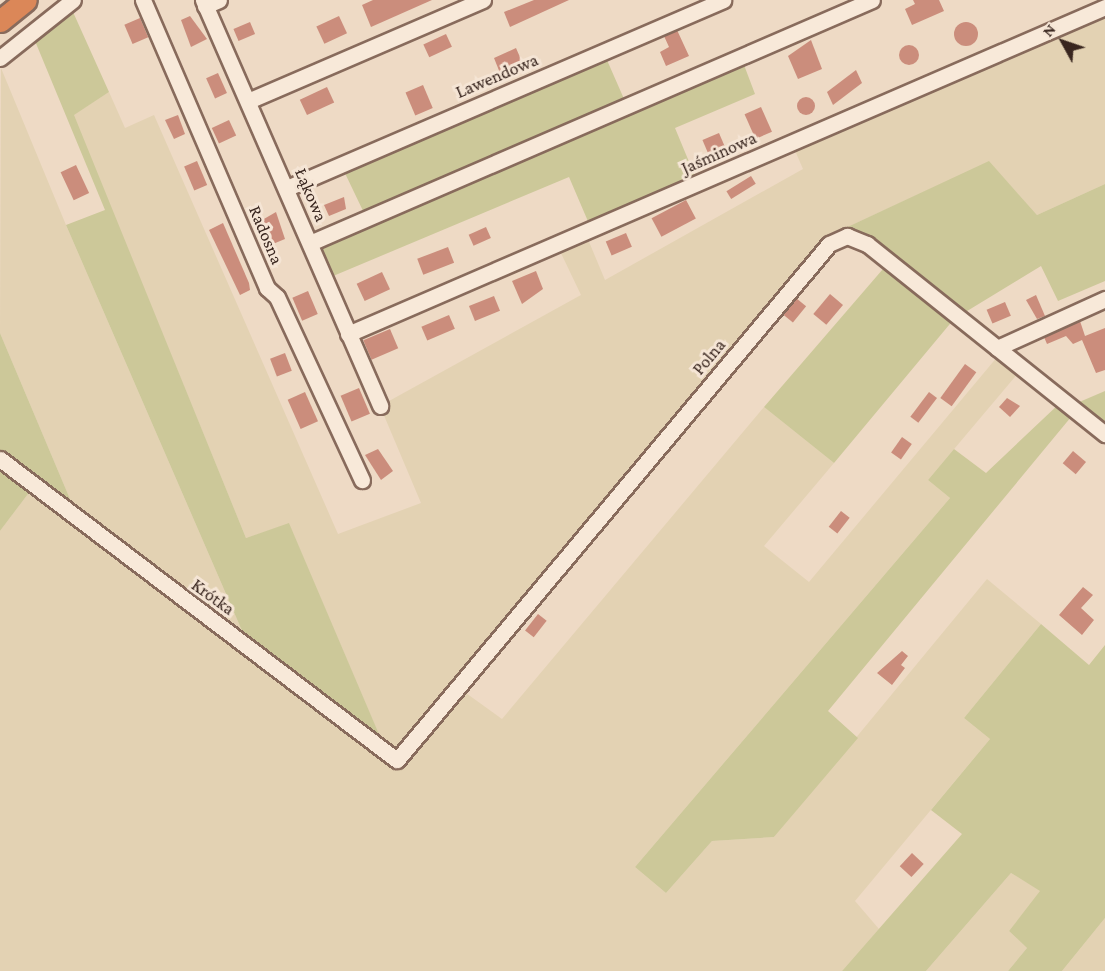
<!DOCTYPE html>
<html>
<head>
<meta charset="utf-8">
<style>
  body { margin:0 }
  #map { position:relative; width:1105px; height:971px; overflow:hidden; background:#eedac5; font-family:"Crimson Pro",serif }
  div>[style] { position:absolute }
  .farmland>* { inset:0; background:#e3d2b3 }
  .green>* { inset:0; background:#ccc899 }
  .building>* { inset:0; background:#cb8d7c; transform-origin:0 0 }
  .round { border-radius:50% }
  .roads { filter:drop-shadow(2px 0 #886b5c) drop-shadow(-2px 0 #886b5c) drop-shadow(0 2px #886b5c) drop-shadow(0 -2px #886b5c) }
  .minor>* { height:15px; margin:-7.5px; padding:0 7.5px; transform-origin:7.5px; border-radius:7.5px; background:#f8e9d9 }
  .highway>* { height:21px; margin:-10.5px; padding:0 10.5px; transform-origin:10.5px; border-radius:10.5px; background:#db8758 }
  span { translate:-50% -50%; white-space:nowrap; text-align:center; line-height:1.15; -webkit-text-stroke:6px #f5e5d5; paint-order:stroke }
  .street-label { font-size:18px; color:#39261f }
  .north { position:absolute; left:1033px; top:12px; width:60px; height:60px; -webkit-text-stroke:4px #f5e5d5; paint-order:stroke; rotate:310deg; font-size:16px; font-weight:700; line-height:24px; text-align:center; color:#39261f }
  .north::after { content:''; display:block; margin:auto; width:21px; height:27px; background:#39261f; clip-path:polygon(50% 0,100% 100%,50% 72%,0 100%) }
</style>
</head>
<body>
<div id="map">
  <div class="farmland">
    <div style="clip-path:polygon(1105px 10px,1105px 184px,1037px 215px,989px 162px,841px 230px,459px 688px,502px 719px,764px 407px,834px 463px,764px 546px,809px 582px,998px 356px,1020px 371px,928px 480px,950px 498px,635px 867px,666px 893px,712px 841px,774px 837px,987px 579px,1041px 624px,964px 718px,990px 739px,855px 901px,879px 929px,842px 971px,0 971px,0 531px,31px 490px,385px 749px,289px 524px,246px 538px,73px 115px,109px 92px,125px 128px,154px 115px,338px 534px,421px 503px,380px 406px,581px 295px,559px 249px,587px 237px,605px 280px,803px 169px,793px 146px)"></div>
    <div style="clip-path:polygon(1px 68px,66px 225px,246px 640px,78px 518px,0 333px)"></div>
    <div style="clip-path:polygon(1011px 873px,1041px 891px,1009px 931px,1027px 948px,1008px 971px,926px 971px)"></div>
    <div style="clip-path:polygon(1105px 918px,1105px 971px,1062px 971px)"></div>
  </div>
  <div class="green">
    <div style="clip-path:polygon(73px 12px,109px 92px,74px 115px,246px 538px,289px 523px,387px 753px,246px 640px,66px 225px,105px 210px,35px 41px)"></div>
    <div style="clip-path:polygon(603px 51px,628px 108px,741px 57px,755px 94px,675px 128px,697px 181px,590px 226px,569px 177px,326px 279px,311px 239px,365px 215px,342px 167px)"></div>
    <div style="clip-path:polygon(989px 161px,1037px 215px,1105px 184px,1105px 281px,1058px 301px,1041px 266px,954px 319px,834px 463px,764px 407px,889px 262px,841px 230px)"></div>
    <div style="clip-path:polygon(0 333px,78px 518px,0 461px)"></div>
    <div style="clip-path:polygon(1105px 391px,1105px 424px,1077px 403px)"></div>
    <div style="clip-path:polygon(1060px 403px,1076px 411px,828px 711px,858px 738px,774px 837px,712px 841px,666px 893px,635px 867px,950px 498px,928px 480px,954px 449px,986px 473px)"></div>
    <div style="clip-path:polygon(0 467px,31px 490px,0 531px)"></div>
    <div style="clip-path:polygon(1041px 624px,1089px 665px,1105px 645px,1105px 918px,1062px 971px,1008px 971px,1027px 948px,1009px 931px,1040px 891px,1011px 873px,926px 971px,842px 971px,962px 834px,931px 810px,990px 739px,964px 718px)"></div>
  </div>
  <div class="building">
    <div style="clip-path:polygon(373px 0,432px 0,371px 27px,362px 5px)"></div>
    <div style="clip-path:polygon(534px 0,569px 0,510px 27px,504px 12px)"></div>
    <div style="clip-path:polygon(913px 0,939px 0,944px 11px,912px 25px,905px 9px,915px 4px)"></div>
    <div style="clip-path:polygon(190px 16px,207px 39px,191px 47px,181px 20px)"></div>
    <div style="left:339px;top:16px;width:19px;height:25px;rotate:65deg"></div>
    <div style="left:140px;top:18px;width:21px;height:17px;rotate:67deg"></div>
    <div class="round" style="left:954px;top:22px;width:24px;height:24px"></div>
    <div style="left:250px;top:22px;width:13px;height:18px;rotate:67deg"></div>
    <div style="clip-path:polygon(677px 30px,689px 56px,666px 66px,660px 52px,669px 47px,664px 36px)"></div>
    <div style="left:446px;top:34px;width:14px;height:25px;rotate:65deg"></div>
    <div style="clip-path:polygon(811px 40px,822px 69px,798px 79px,788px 56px)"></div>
    <div class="round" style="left:899px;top:45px;width:20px;height:20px"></div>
    <div style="clip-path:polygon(516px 48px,526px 71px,511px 77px,507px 70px,500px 73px,494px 58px)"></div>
    <div style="clip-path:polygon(856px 70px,862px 83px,833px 105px,827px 92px)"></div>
    <div style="left:218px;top:73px;width:22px;height:13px;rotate:66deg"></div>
    <div style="left:423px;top:85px;width:25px;height:19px;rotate:67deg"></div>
    <div style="left:327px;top:87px;width:17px;height:30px;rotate:65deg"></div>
    <div class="round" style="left:797px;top:97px;width:18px;height:18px"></div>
    <div style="left:761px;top:107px;width:27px;height:18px;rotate:66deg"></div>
    <div style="clip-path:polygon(178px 115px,185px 134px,174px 139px,165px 120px)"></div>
    <div style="left:229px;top:120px;width:17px;height:19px;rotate:65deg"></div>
    <div style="left:719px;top:133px;width:21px;height:18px;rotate:67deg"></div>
    <div style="left:197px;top:161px;width:26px;height:14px;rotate:67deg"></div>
    <div style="left:76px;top:165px;width:31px;height:17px;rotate:65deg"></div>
    <div style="left:751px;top:176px;width:9px;height:29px;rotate:58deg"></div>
    <div style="clip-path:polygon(344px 197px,346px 209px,329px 216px,324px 205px)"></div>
    <div style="left:686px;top:200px;width:21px;height:39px;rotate:62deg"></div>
    <div style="clip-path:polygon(276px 212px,285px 239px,268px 246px,257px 223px)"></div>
    <div style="clip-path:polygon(223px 223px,249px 283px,250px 290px,240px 295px,209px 230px)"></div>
    <div style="left:486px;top:227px;width:12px;height:19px;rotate:66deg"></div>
    <div style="left:626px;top:233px;width:15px;height:22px;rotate:67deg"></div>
    <div style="left:448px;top:247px;width:17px;height:33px;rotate:69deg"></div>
    <div style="clip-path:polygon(536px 271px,543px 289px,522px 304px,512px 281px)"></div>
    <div style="left:382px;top:272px;width:19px;height:28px;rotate:65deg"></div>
    <div style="left:308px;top:291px;width:25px;height:17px;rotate:67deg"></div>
    <div style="left:830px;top:294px;width:17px;height:26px;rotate:40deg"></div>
    <div style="clip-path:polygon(1036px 295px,1045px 316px,1037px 319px,1026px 300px)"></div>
    <div style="left:494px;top:296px;width:16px;height:27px;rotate:68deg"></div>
    <div style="left:796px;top:298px;width:13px;height:21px;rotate:39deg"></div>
    <div style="left:1005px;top:302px;width:15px;height:20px;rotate:67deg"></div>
    <div style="left:449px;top:315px;width:15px;height:30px;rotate:67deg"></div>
    <div style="clip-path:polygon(1080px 321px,1085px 336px,1105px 328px,1105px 370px,1096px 373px,1082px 340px,1073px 344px,1066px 336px,1047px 344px,1044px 337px)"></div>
    <div style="left:390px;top:329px;width:21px;height:29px;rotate:67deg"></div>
    <div style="left:285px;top:353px;width:19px;height:16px;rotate:69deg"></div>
    <div style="left:965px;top:364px;width:14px;height:42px;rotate:36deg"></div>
    <div style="left:359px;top:388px;width:28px;height:20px;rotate:67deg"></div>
    <div style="left:305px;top:392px;width:32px;height:19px;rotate:66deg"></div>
    <div style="left:929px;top:392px;width:10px;height:31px;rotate:37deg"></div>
    <div style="clip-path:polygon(1007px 398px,1020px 406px,1010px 417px,999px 407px)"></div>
    <div style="left:902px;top:437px;width:12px;height:19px;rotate:35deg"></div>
    <div style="clip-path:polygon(378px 449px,393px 471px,381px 480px,365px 455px)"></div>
    <div style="left:1073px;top:451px;width:17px;height:16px;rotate:40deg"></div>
    <div style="left:841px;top:511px;width:11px;height:20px;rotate:38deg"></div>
    <div style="clip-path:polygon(1083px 587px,1093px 595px,1081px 608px,1094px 620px,1082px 635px,1059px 615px)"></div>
    <div style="left:538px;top:614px;width:11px;height:21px;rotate:38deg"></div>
    <div style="clip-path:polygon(902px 651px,908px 656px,901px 665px,905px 668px,892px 685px,877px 673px)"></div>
    <div style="left:912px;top:853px;width:16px;height:18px;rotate:43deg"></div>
  </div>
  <div class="roads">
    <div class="minor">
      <div style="left:143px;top:0;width:314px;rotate:66.7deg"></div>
      <div style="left:267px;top:288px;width:13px;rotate:42deg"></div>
      <div style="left:277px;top:297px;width:202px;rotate:65.1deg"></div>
      <div style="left:203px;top:0;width:443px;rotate:66.4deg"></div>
      <div style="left:205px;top:6px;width:15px;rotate:-23deg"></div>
      <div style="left:0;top:58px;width:93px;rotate:-38.5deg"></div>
      <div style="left:248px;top:101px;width:256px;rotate:-23.3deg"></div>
      <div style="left:287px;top:188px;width:475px;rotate:-23.3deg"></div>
      <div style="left:310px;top:243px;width:612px;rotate:-23.38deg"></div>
      <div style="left:348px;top:334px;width:825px;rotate:-23.36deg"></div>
      <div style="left:997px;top:348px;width:119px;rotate:-24.4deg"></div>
      <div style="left:0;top:459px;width:498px;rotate:37.2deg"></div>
      <div style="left:397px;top:760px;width:673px;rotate:-50.06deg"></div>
      <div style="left:829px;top:244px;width:20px;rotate:-24deg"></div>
      <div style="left:847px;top:236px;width:22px;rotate:22deg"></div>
      <div style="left:867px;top:244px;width:305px;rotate:38.6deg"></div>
    </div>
    <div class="highway">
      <div style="left:0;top:21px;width:33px;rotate:-39deg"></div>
    </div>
  </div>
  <div class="street-label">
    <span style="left:497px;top:76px;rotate:-23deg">Lawendowa</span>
    <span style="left:719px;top:153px;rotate:-24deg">Jaśminowa</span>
    <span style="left:311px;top:195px;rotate:67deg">Łąkowa</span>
    <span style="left:266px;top:235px;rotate:67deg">Radosna</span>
    <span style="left:709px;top:357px;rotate:-50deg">Polna</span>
    <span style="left:213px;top:597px;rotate:36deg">Krótka</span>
  </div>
  <div class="north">N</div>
</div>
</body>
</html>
